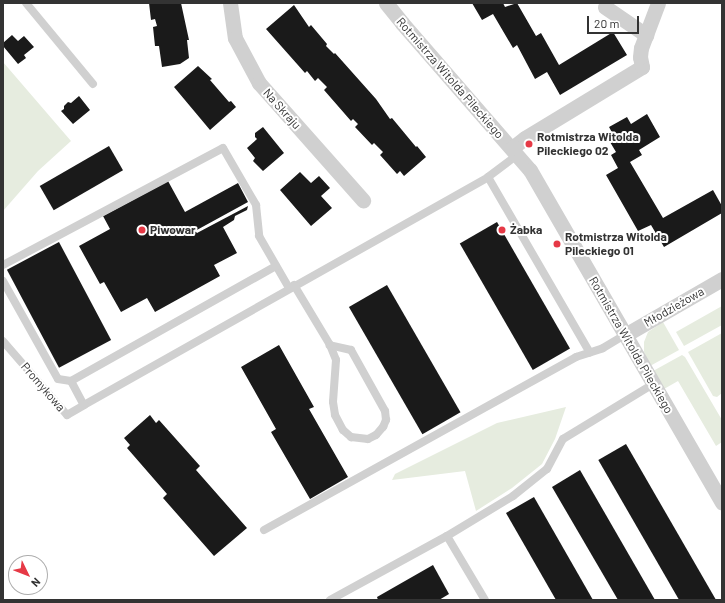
<!DOCTYPE html>
<html>
<head>
<meta charset="utf-8">
<style>
  body { margin:0 }
  #map { position:relative; width:725px; height:603px; overflow:hidden; background:#fff; font-family:Barlow,sans-serif }
  div>[style] { position:absolute }
  .green>* { inset:0; background:#e6ecdf }
  .building>* { inset:0; background:#1a1a1a; transform-origin:0 0 }
  .service>* { height:8px; margin:-4px; padding:0 4px; transform-origin:4px; border-radius:4px; background:#d0d0d0 }
  .minor>* { height:15px; margin:-7.5px; padding:0 7.5px; transform-origin:7.5px; border-radius:7.5px; background:#d0d0d0 }
  .dots>* { width:11px; height:11px; translate:-50% -50%; box-sizing:border-box; border:2px solid #fff; border-radius:50% }
  span { translate:-50% -50%; white-space:nowrap; text-align:center; line-height:1.15; -webkit-text-stroke:4px #fff; paint-order:stroke }
  .street-label { font-size:12px; color:#333 }
  .poi-label { font-size:12px; color:#333; font-weight:700 }
  .left { translate:0 -50%; text-align:left }
  .frame { position:absolute; inset:0; border:4px solid #333; pointer-events:none }
  .north { position:absolute; left:8px; top:555px; width:40px; height:40px; box-sizing:border-box; background:#fff; border:1px solid #adadad; border-radius:50%; rotate:133deg; font-size:11px; font-weight:700; line-height:16px; text-align:center; color:#333 }
  .north::after { content:''; display:block; margin:auto; width:14px; height:18px; background:#e63946; clip-path:polygon(50% 0,100% 100%,50% 72%,0 100%) }
  .scale { position:absolute; left:587px; top:16px; width:52px; height:18px; box-sizing:border-box; border:2px solid #333; border-top:0; padding-left:5px; font-size:12px; line-height:14px; white-space:nowrap; color:#333; -webkit-text-stroke:3px #fff; paint-order:stroke }
</style>
</head>
<body>
<div id="map">
  <div class="green">
    <div style="clip-path:polygon(3px 62px,71px 141px,38px 171px,3px 211px)"></div>
    <div style="clip-path:polygon(722px 306px,722px 325px,684px 346px,676px 332px)"></div>
    <div style="clip-path:polygon(663px 322px,679px 350px,650px 366px,644px 352px,644px 342px,648px 332px)"></div>
    <div style="clip-path:polygon(722px 333px,722px 393px,717px 397px,713px 396px,688px 352px)"></div>
    <div style="clip-path:polygon(682px 355px,685px 357px,722px 420px,722px 442px,716px 446px,678px 381px,664px 389px,653px 371px)"></div>
    <div style="clip-path:polygon(566px 407px,555px 439px,542px 464px,512px 488px,476px 511px,465px 471px,392px 480px,395px 474px,497px 423px)"></div>
  </div>
  <div class="building">
    <div style="clip-path:polygon(149px 3px,181px 3px,189px 40px,187px 40px,189px 58px,180px 64px,162px 67px,159px 46px,155px 46px,153px 27px,157px 26px,155px 19px,151px 20px)"></div>
    <div style="clip-path:polygon(472px 3px,503px 3px,505px 7px,517px 3px,536px 36px,541px 33px,559px 65px,613px 32px,627px 55px,560px 95px,547px 72px,535px 79px,517px 45px,513px 48px,493px 14px,482px 20px)"></div>
    <div style="clip-path:polygon(294px 5px,309px 27px,311px 25px,327px 44px,326px 46px,334px 54px,335px 53px,376px 99px,390px 119px,392px 118px,416px 147px,417px 146px,426px 157px,404px 176px,400px 171px,397px 174px,380px 155px,383px 152px,374px 143px,372px 145px,355px 127px,358px 124px,353px 119px,351px 121px,324px 90px,327px 87px,318px 78px,315px 81px,307px 71px,305px 73px,266px 29px)"></div>
    <div style="clip-path:polygon(12px 35px,18px 41px,24px 36px,34px 47px,24px 55px,26px 58px,18px 64px,3px 46px,3px 43px)"></div>
    <div style="clip-path:polygon(198px 66px,212px 79px,210px 80px,229px 102px,231px 101px,236px 107px,210px 130px,174px 87px)"></div>
    <div style="clip-path:polygon(79px 96px,90px 110px,73px 124px,61px 111px,64px 109px,64px 106px,68px 102px,71px 103px)"></div>
    <div style="clip-path:polygon(647px 114px,660px 137px,639px 150px,642px 155px,630px 162px,663px 218px,713px 190px,722px 206px,722px 213px,664px 247px,651px 225px,638px 231px,606px 175px,618px 168px,611px 155px,616px 152px,610px 142px,615px 138px,609px 127px,627px 117px,631px 124px)"></div>
    <div style="clip-path:polygon(263px 127px,284px 153px,263px 171px,253px 161px,255px 158px,247px 148px,257px 139px,255px 137px,255px 133px)"></div>
    <div style="left:109px;top:146px;width:28px;height:80px;rotate:60deg"></div>
    <div style="clip-path:polygon(300px 172px,311px 183px,319px 176px,330px 188px,321px 196px,332px 208px,311px 226px,280px 190px)"></div>
    <div style="clip-path:polygon(168px 181px,185px 212px,238px 183px,248px 202px,195px 231px,197px 233px,248px 206px,247px 210px,235px 216px,234px 220px,223px 227px,237px 253px,214px 265px,220px 276px,155px 312px,147px 298px,121px 312px,104px 282px,100px 284px,79px 246px,110px 229px,103px 216px)"></div>
    <div style="left:497px;top:222px;width:146px;height:43px;rotate:60deg"></div>
    <div style="left:59px;top:242px;width:111px;height:59px;rotate:62deg"></div>
    <div style="left:387px;top:285px;width:147px;height:44px;rotate:60deg"></div>
    <div style="clip-path:polygon(279px 345px,314px 407px,309px 409px,348px 477px,310px 499px,271px 432px,276px 429px,241px 367px)"></div>
    <div style="clip-path:polygon(150px 415px,156px 423px,159px 420px,200px 466px,196px 470px,247px 528px,214px 556px,163px 498px,167px 494px,127px 448px,130px 445px,124px 438px)"></div>
    <div style="left:626px;top:444px;width:181px;height:32px;rotate:60deg"></div>
    <div style="clip-path:polygon(580px 470px,655px 600px,618px 600px,552px 487px)"></div>
    <div style="clip-path:polygon(534px 497px,593px 600px,556px 600px,506px 513px)"></div>
    <div style="clip-path:polygon(433px 565px,449px 594px,439px 600px,378px 600px,377px 597px)"></div>
  </div>
  <div class="service">
    <div style="left:26px;top:3px;width:105px;rotate:50.4deg"></div>
    <div style="left:488px;top:177px;width:203px;rotate:59.9deg"></div>
    <div style="left:3px;top:265px;width:249px;rotate:-28deg"></div>
    <div style="left:223px;top:148px;width:66px;rotate:59.9deg"></div>
    <div style="left:256px;top:205px;width:31px;rotate:84deg"></div>
    <div style="left:259px;top:236px;width:60px;rotate:60deg"></div>
    <div style="left:3px;top:281px;width:112px;rotate:60.7deg"></div>
    <div style="left:58px;top:379px;width:13px;rotate:9deg"></div>
    <div style="left:71px;top:381px;width:27px;rotate:62deg"></div>
    <div style="left:84px;top:405px;width:464px;rotate:-29.4deg"></div>
    <div style="left:488px;top:177px;width:38px;rotate:-37deg"></div>
    <div style="left:294px;top:285px;width:70px;rotate:59deg"></div>
    <div style="left:330px;top:345px;width:16px;rotate:68deg"></div>
    <div style="left:336px;top:360px;width:42px;rotate:94.1deg"></div>
    <div style="left:333px;top:402px;width:13px;rotate:81deg"></div>
    <div style="left:335px;top:415px;width:17px;rotate:62deg"></div>
    <div style="left:343px;top:430px;width:11px;rotate:41deg"></div>
    <div style="left:351px;top:437px;width:17px;rotate:7deg"></div>
    <div style="left:368px;top:439px;width:9px;rotate:-27deg"></div>
    <div style="left:376px;top:435px;width:11px;rotate:-49deg"></div>
    <div style="left:383px;top:427px;width:8px;rotate:-67deg"></div>
    <div style="left:386px;top:420px;width:9px;rotate:-96deg"></div>
    <div style="left:385px;top:411px;width:70px;rotate:-119.1deg"></div>
    <div style="left:351px;top:350px;width:22px;rotate:-167deg"></div>
    <div style="left:3px;top:341px;width:98px;rotate:49.1deg"></div>
    <div style="left:67px;top:415px;width:20px;rotate:-30deg"></div>
    <div style="left:71px;top:381px;width:235px;rotate:-29.3deg"></div>
    <div style="left:264px;top:530px;width:357px;rotate:-29deg"></div>
    <div style="left:576px;top:357px;width:28px;rotate:-18deg"></div>
    <div style="left:603px;top:348px;width:26px;rotate:-31deg"></div>
    <div style="left:447px;top:536px;width:74px;rotate:59.3deg"></div>
    <div style="left:330px;top:600px;width:133px;rotate:-28.7deg"></div>
    <div style="left:447px;top:536px;width:77px;rotate:-31.2deg"></div>
    <div style="left:513px;top:496px;width:43px;rotate:-38.5deg"></div>
    <div style="left:547px;top:469px;width:34px;rotate:-62deg"></div>
    <div style="left:563px;top:439px;width:105px;rotate:-31.4deg"></div>
  </div>
  <div class="minor">
    <div style="left:230px;top:3px;width:35px;rotate:82deg"></div>
    <div style="left:235px;top:38px;width:51px;rotate:61.9deg"></div>
    <div style="left:259px;top:83px;width:157px;rotate:48.4deg"></div>
    <div style="left:386px;top:3px;width:26px;rotate:51deg"></div>
    <div style="left:402px;top:23px;width:195px;rotate:49deg"></div>
    <div style="left:530px;top:170px;width:384px;rotate:60deg"></div>
    <div style="left:605px;top:7px;width:50px;rotate:34.3deg"></div>
    <div style="left:512px;top:148px;width:16px;rotate:-38deg"></div>
    <div style="left:525px;top:138px;width:137px;rotate:-31.3deg"></div>
    <div style="left:642px;top:67px;width:10px;rotate:-101deg"></div>
    <div style="left:640px;top:57px;width:9px;rotate:-84deg"></div>
    <div style="left:641px;top:48px;width:48px;rotate:-69.3deg"></div>
    <div style="left:625px;top:335px;width:112px;rotate:-30deg"></div>
  </div>
  <div class="dots">
    <div style="left:529px;top:144px;background:#e63946"></div>
    <div style="left:142px;top:230px;background:#e63946"></div>
    <div style="left:502px;top:230px;background:#e63946"></div>
    <div style="left:557px;top:244px;background:#e63946"></div>
  </div>
  <div class="street-label">
    <span style="left:450px;top:78px;rotate:49deg">Rotmistrza Witolda Pileckiego</span>
    <span style="left:282px;top:109px;rotate:48deg">Na Skraju</span>
    <span style="left:674px;top:307px;rotate:-30deg">Młodzieżowa</span>
    <span style="left:631px;top:345px;rotate:60deg">Rotmistrza Witolda Pileckiego</span>
    <span style="left:43px;top:387px;rotate:49deg">Promykowa</span>
  </div>
  <div class="poi-label">
    <span class="left" style="left:537px;top:144px">Rotmistrza Witolda<br>Pileckiego 02</span>
    <span class="left" style="left:150px;top:230px">Piwowar</span>
    <span class="left" style="left:510px;top:230px">Żabka</span>
    <span class="left" style="left:565px;top:244px">Rotmistrza Witolda<br>Pileckiego 01</span>
  </div>
  <div class="frame"></div>
  <div class="north">N</div>
  <div class="scale">20 m</div>
</div>
</body>
</html>
